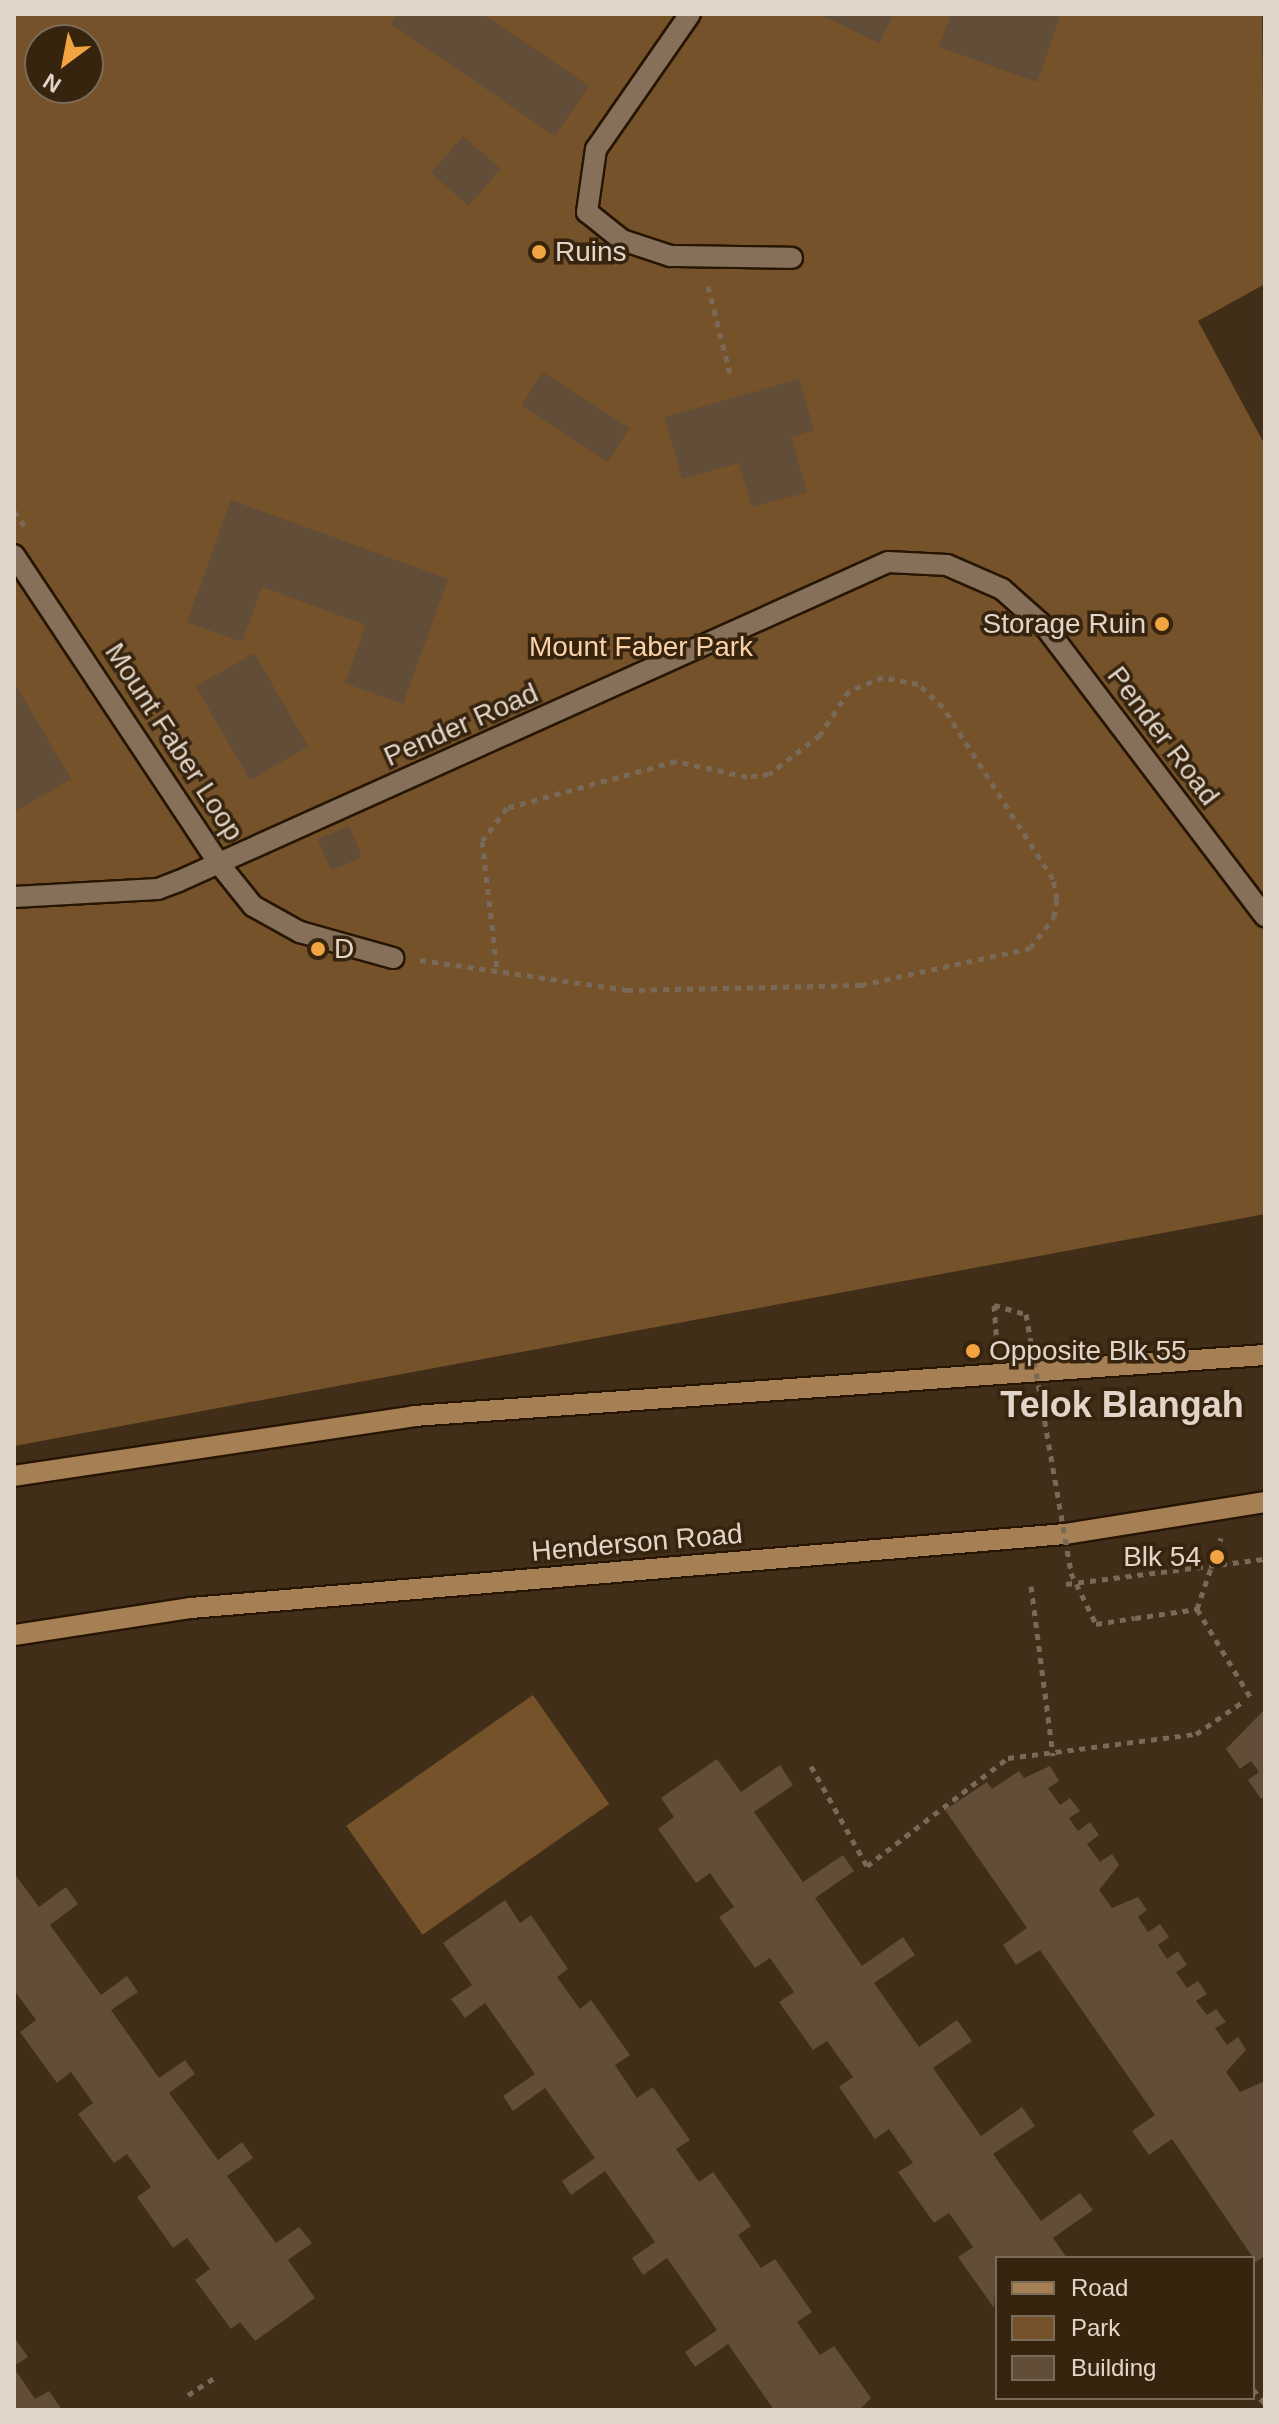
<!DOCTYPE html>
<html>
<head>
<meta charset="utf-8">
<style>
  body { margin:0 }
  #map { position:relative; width:1279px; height:2424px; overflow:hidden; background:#402e19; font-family:Helvetica,sans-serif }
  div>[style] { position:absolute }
  .green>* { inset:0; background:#755229; transform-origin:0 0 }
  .building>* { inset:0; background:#614d38; transform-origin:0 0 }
  .path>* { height:5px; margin-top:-2.5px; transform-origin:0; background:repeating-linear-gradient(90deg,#796958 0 6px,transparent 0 12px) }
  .roads { filter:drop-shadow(2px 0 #261502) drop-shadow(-2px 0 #261502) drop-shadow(0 2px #261502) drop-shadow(0 -2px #261502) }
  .service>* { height:20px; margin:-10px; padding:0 10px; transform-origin:10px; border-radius:10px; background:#86705a }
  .minor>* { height:20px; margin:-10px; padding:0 10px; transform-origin:10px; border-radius:10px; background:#86705a }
  .secondary>* { height:20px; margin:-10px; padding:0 10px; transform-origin:10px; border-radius:10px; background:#a67f54 }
  .path-bridge>* { height:5px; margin-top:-2.5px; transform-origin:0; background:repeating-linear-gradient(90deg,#796958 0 6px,transparent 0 12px) }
  .dots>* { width:22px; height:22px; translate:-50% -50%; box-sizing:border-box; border:4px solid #36240f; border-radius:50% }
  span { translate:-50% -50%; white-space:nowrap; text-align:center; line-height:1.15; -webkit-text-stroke:7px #36240f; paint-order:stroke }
  .poi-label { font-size:28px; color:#e1d5c9 }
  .left { translate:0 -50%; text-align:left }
  .right { translate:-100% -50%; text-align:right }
  .park-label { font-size:28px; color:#fbd2a7 }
  .street-label { font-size:28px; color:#e1d5c9 }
  .district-label { font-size:36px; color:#e1d5c9; font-weight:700 }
  .frame { position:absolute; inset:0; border:16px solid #e1d5c9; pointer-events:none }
  .legend { position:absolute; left:995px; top:2256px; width:260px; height:144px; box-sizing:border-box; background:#36240f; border:2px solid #7a6b59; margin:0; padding:10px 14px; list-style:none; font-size:24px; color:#e1d5c9 }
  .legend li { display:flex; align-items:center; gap:16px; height:40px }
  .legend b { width:40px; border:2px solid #7a6b59 }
  .north { position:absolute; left:24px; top:24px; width:80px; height:80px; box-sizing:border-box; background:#36240f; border:2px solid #7a6b59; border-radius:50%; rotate:212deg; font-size:22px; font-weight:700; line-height:32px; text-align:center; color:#e1d5c9 }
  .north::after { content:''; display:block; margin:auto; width:28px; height:36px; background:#f3a442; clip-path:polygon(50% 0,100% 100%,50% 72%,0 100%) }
</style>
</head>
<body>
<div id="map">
  <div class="green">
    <div style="clip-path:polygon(evenodd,14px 14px,1262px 14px,1265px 284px,1198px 321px,1265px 445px,1265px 1214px,14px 1446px,14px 14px,40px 40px,88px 40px,88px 88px,40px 88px,40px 40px)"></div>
    <div style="left:533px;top:1695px;width:133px;height:228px;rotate:55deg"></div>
  </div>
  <div class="building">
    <div style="clip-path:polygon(398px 14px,483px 14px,589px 86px,555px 136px,391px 24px)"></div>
    <div style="clip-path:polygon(819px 14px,894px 14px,879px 43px)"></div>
    <div style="clip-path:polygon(951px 14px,1061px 14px,1037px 82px,939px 47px)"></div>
    <div style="left:463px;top:136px;width:50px;height:49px;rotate:41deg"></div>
    <div style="left:543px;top:372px;width:103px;height:40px;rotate:33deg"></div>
    <div style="clip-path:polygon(799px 379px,814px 430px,791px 437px,807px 492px,752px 507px,739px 463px,682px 479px,665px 417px)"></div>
    <div style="clip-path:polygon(231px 500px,448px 579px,403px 704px,345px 683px,366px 625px,262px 587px,242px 642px,187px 622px)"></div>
    <div style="left:254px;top:653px;width:108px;height:67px;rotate:60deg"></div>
    <div style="clip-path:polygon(14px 682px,71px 779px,14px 812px)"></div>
    <div style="left:349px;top:826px;width:34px;height:34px;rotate:67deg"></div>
    <div style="clip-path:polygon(1265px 1709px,1265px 1796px,1261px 1799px,1248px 1780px,1259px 1772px,1251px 1761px,1240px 1769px,1226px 1749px)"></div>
    <div style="clip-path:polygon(717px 1759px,741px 1792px,780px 1765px,793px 1785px,754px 1812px,803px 1882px,843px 1855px,854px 1871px,815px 1898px,862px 1966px,903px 1937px,915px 1955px,874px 1983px,919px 2047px,957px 2020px,972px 2041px,933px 2068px,981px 2136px,1022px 2107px,1035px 2126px,993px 2154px,1041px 2221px,1080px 2193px,1093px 2210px,1053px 2238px,1067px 2258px,997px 2258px,994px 2308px,958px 2257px,973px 2247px,949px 2213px,934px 2223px,898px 2172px,913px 2163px,889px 2129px,875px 2139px,839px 2087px,853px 2077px,827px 2041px,813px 2050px,779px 2002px,794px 1992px,770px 1958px,755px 1968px,719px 1917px,734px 1907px,710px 1873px,696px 1883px,658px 1829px,674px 1817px,661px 1798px)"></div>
    <div style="clip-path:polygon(1050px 1766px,1059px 1781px,1048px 1788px,1060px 1805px,1070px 1798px,1080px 1811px,1069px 1818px,1078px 1831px,1090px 1822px,1099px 1835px,1087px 1844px,1100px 1862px,1112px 1854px,1119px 1865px,1099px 1890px,1112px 1908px,1138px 1897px,1147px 1910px,1138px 1917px,1148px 1932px,1160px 1924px,1169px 1937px,1158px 1945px,1167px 1959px,1178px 1951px,1187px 1965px,1176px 1972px,1187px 1988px,1198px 1981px,1207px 1994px,1196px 2001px,1207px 2015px,1216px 2009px,1226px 2022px,1215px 2028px,1227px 2045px,1238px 2037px,1246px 2050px,1226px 2072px,1240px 2092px,1265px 2081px,1265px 2256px,1256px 2262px,1172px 2139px,1149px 2155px,1132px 2131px,1155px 2115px,1040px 1950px,1016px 1965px,1003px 1945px,1027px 1928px,945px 1810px,987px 1782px,992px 1789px,1019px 1771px,1024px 1778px)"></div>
    <div style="clip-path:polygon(14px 1873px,39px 1907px,66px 1887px,78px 1904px,50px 1925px,101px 1995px,127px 1976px,138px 1992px,111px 2010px,159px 2078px,185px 2060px,195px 2074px,169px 2093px,218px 2160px,242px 2142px,253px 2158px,227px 2176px,276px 2243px,299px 2227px,312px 2243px,288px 2260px,315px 2298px,255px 2341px,240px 2322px,231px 2329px,195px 2280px,210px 2269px,187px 2238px,173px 2248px,137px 2197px,151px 2187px,127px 2154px,114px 2163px,78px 2114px,93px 2103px,71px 2072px,57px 2083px,20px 2032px,36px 2020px,14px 1990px)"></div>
    <div style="clip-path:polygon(505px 1900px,520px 1923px,531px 1915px,568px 1969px,557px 1977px,580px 2009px,591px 2000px,630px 2055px,615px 2065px,637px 2098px,653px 2087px,690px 2140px,676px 2149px,699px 2182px,713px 2172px,751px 2226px,738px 2235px,761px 2268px,775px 2259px,812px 2312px,797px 2322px,820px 2355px,834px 2346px,871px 2398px,859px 2410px,774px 2410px,728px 2344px,695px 2367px,685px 2352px,717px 2330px,667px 2258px,643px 2275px,632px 2258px,655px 2242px,605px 2171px,571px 2195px,562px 2181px,595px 2158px,545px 2088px,513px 2111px,503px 2096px,535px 2074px,485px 2003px,465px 2018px,451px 1999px,472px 1985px,443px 1943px)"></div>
    <div style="clip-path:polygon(14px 2337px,28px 2357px,14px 2366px)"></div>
    <div style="clip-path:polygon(14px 2368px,35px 2399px,49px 2391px,62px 2410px,14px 2410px)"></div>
  </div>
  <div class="path">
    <div style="left:708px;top:286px;width:95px;rotate:76deg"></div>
    <div style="left:14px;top:511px;width:21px;rotate:55deg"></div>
    <div style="left:420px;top:960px;width:209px;rotate:8.2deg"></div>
    <div style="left:627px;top:990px;width:234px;rotate:-1.2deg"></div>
    <div style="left:861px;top:985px;width:173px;rotate:-12.3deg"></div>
    <div style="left:1030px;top:948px;width:39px;rotate:-52deg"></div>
    <div style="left:1054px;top:917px;width:18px;rotate:-81deg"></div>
    <div style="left:1057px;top:899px;width:20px;rotate:-101deg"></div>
    <div style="left:1053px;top:879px;width:204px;rotate:-122.6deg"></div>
    <div style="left:943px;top:707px;width:34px;rotate:-137deg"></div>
    <div style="left:918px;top:684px;width:36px;rotate:-169deg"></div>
    <div style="left:883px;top:677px;width:37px;rotate:158deg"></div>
    <div style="left:849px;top:691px;width:53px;rotate:123.4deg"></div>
    <div style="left:820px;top:735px;width:64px;rotate:142.6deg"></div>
    <div style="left:769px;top:774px;width:22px;rotate:172deg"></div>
    <div style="left:747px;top:777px;width:73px;rotate:-167.3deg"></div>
    <div style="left:676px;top:761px;width:175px;rotate:164.5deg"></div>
    <div style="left:507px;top:808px;width:41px;rotate:127.1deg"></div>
    <div style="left:482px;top:841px;width:129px;rotate:83.3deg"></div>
    <div style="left:994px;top:1305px;width:40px;rotate:85.7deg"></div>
    <div style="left:1066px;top:1584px;width:201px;rotate:-7.2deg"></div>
    <div style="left:1031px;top:1586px;width:171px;rotate:82.6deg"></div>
    <div style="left:1197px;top:1609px;width:75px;rotate:-71.3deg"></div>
    <div style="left:1197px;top:1609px;width:104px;rotate:58.8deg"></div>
    <div style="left:1135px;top:1618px;width:63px;rotate:-8.3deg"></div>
    <div style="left:811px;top:1766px;width:115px;rotate:60.8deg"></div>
    <div style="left:867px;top:1866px;width:178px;rotate:-37.5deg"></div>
    <div style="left:1008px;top:1758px;width:190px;rotate:-7.3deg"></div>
    <div style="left:1196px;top:1734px;width:55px;rotate:-34.6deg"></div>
    <div style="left:1253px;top:2389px;width:19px;rotate:51deg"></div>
    <div style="left:188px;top:2395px;width:35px;rotate:-33deg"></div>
  </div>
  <div class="roads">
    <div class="service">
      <div style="left:220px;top:865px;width:53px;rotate:51.2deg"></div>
      <div style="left:253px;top:906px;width:54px;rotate:29deg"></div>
      <div style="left:300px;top:932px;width:97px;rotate:15.6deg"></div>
    </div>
    <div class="minor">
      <div style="left:690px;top:14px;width:165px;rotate:124.8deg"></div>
      <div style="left:596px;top:149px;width:64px;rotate:98.1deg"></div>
      <div style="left:587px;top:212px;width:45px;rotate:38.7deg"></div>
      <div style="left:622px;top:240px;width:51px;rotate:18.4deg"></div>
      <div style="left:670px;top:256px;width:122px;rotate:0.9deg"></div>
      <div style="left:14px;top:555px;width:372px;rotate:56.4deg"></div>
      <div style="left:14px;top:897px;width:144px;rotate:-3.2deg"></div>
      <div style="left:158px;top:889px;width:22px;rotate:-21deg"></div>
      <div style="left:179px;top:881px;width:777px;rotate:-24.22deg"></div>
      <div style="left:888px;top:562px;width:59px;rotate:2.9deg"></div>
      <div style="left:947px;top:565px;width:60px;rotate:23.6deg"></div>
      <div style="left:1002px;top:589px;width:59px;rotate:41.6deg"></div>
      <div style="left:1046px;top:628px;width:362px;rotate:52.8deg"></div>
    </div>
    <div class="secondary">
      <div style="left:14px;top:1476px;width:404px;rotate:-8.5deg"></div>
      <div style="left:414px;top:1416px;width:853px;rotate:-4.1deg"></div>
      <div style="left:14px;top:1635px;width:179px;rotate:-8.7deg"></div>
      <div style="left:191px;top:1608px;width:877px;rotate:-4.84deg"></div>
      <div style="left:1065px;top:1534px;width:203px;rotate:-9.1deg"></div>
    </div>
  </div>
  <div class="path-bridge">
    <div style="left:994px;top:1305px;width:33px;rotate:16deg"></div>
    <div style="left:1026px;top:1314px;width:263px;rotate:80.1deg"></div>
    <div style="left:1071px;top:1573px;width:57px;rotate:63.9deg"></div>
    <div style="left:1096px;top:1624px;width:39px;rotate:-9deg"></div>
  </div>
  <div class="dots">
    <div style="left:539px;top:252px;background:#f3a442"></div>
    <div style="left:1162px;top:624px;background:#f3a442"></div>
    <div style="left:318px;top:949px;background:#f3a442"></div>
    <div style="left:973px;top:1351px;background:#f3a442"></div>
    <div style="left:1217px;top:1557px;background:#f3a442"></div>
  </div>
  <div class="poi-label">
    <span class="left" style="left:555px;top:252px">Ruins</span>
    <span class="right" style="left:1146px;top:624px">Storage Ruin</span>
    <span class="left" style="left:334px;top:949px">D</span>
    <span class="left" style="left:989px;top:1351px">Opposite Blk 55</span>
    <span class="right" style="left:1201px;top:1557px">Blk 54</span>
  </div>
  <div class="park-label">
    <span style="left:641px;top:647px">Mount Faber Park</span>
  </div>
  <div class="street-label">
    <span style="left:461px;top:725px;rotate:-24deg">Pender Road</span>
    <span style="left:1163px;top:736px;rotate:53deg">Pender Road</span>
    <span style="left:174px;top:742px;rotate:57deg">Mount Faber Loop</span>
    <span style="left:637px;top:1543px;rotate:-5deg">Henderson Road</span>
  </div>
  <div class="district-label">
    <span style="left:1122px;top:1405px">Telok Blangah</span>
  </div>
  <div class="frame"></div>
  <ul class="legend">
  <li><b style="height:10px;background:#a67f54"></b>Road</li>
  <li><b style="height:22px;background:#755229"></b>Park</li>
  <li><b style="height:22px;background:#614d38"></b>Building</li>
  </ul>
  <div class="north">N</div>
</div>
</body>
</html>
